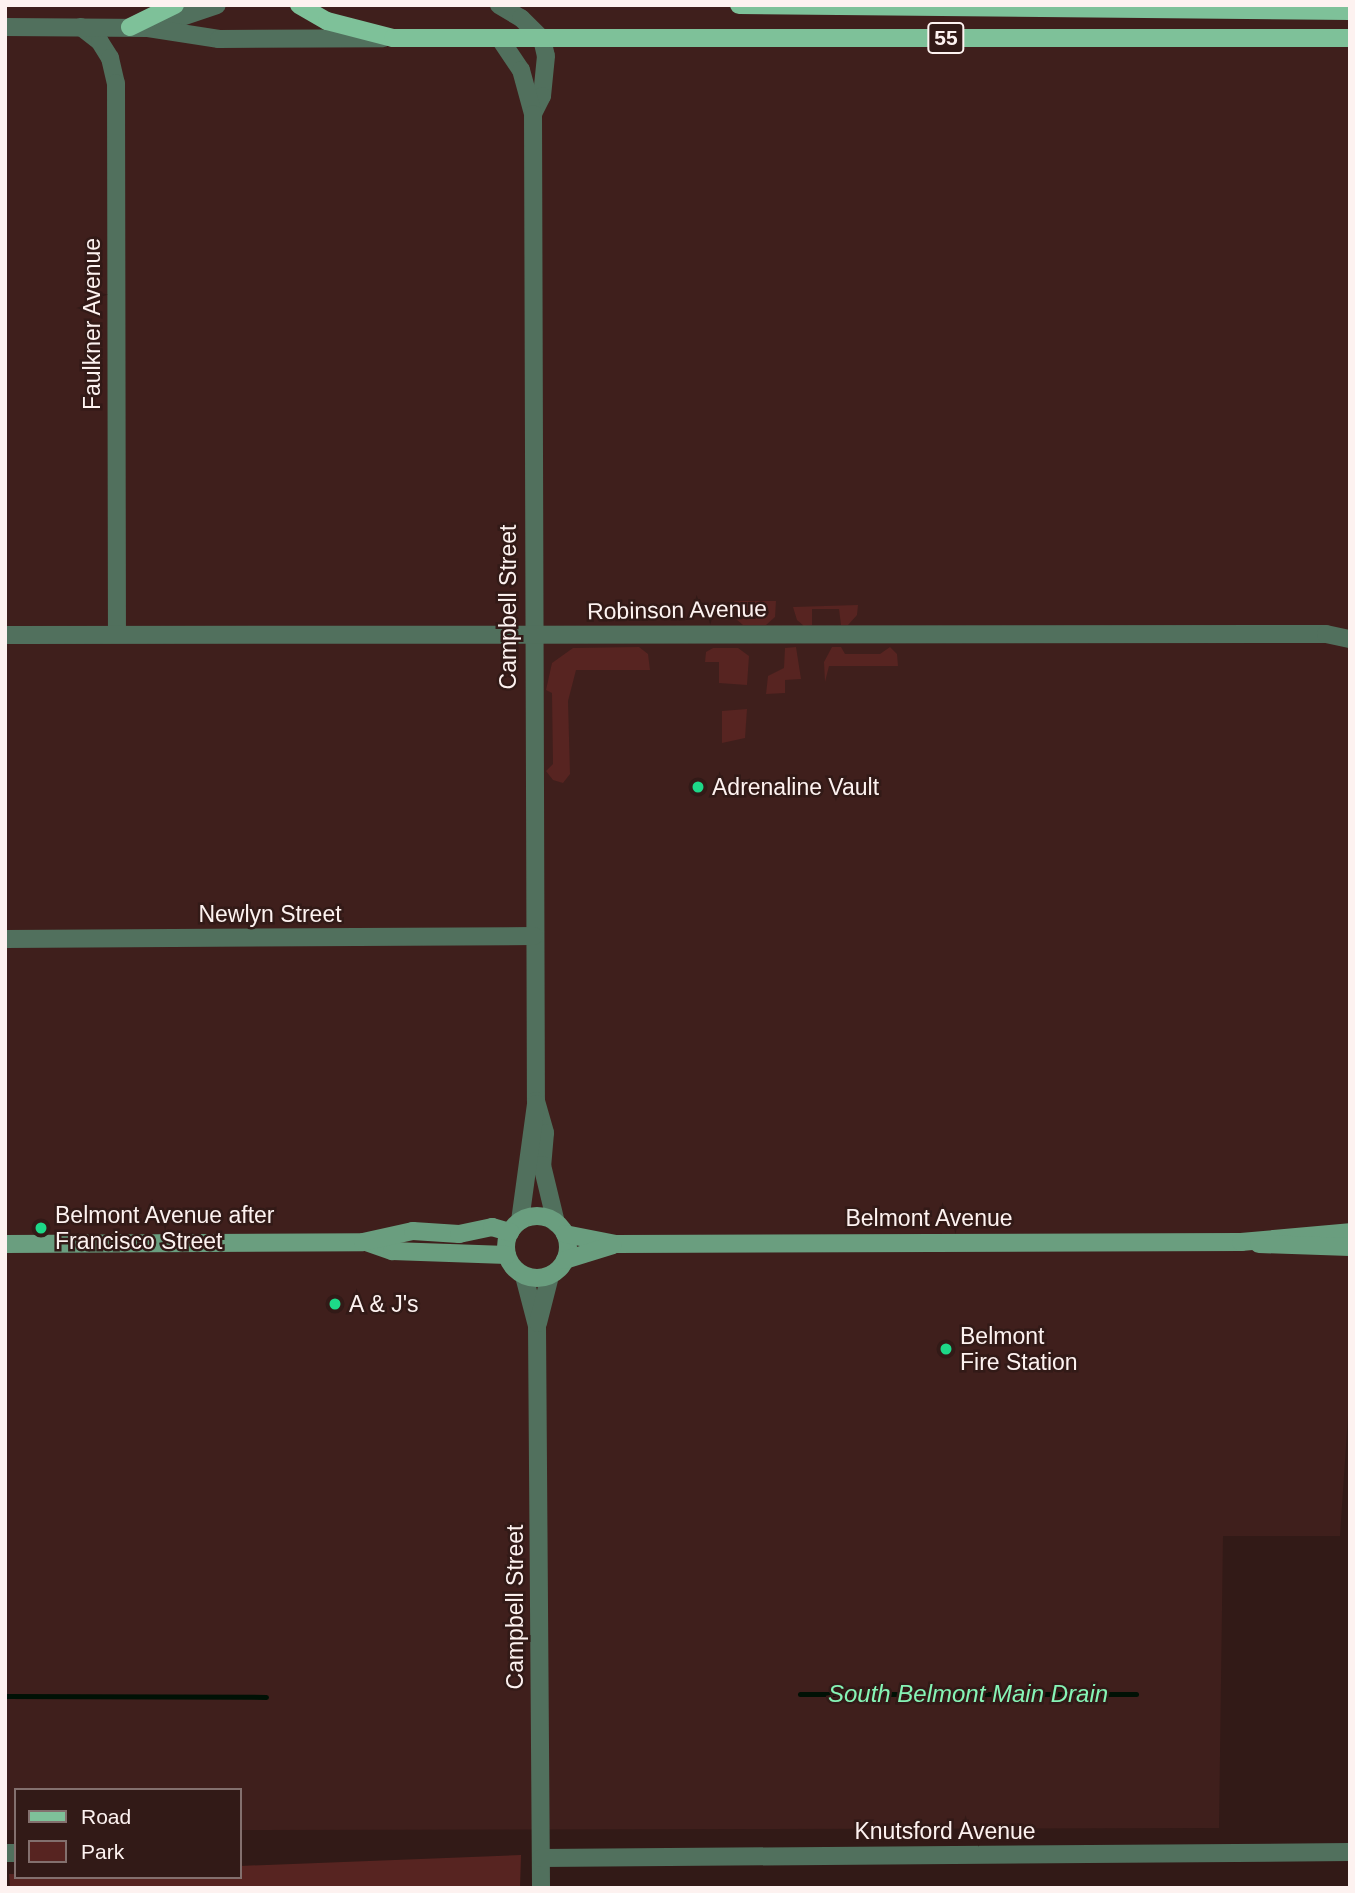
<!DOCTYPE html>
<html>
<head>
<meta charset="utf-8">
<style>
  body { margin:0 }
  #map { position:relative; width:1355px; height:1893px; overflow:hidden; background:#321a17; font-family:Arial,sans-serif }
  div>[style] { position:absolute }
  .built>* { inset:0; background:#3f1f1c }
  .green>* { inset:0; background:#572421 }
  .stream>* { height:5px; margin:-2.5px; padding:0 2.5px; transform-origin:2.5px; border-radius:2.5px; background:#001105 }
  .minor>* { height:18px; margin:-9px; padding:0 9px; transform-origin:9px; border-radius:9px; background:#51705d }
  .tertiary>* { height:18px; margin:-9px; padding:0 9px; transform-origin:9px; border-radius:9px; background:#51705d }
  .secondary>* { height:18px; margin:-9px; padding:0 9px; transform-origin:9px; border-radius:9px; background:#6a9e7f }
  .secondary>.ring { margin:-9px; padding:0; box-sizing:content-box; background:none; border:18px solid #6a9e7f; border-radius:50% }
  .primary>* { height:18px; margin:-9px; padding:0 9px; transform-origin:9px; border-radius:9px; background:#7ec199 }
  .dots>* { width:19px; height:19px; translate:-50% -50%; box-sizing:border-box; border:4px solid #321a17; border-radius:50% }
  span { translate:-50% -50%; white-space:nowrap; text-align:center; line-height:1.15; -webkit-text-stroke:5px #321a17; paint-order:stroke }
  .shield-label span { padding:2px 5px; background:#321a17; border:2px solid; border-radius:5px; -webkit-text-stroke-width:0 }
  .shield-label { font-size:21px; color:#fdf2f0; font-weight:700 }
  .street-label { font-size:23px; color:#fdf2f0 }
  .poi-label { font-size:23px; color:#fdf2f0 }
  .left { translate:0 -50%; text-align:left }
  .water-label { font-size:24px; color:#86f4b6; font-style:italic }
  .frame { position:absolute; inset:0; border:7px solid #fdf2f0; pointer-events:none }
  .legend { position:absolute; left:14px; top:1788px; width:228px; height:91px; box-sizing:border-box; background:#321a17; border:2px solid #83706e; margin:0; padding:9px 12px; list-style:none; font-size:21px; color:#fdf2f0 }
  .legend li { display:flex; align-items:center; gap:14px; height:35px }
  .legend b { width:35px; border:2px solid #83706e }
</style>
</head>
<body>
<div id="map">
  <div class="built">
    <div style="clip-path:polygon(5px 5px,1350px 5px,1350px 1386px,1340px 1536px,1223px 1536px,1219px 1828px,240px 1830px,240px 1790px,16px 1790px,16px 1830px,5px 1830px)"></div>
  </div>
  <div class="green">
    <div style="clip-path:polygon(734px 601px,776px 601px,775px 617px,766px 625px,743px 625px,736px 619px)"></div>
    <div style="clip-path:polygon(858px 605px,857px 615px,848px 625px,841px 625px,839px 609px,812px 609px,812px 625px,804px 626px,797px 620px,793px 607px)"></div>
    <div style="clip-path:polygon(639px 647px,648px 654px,650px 670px,576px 670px,568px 701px,570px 774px,563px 783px,553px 780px,546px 771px,553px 764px,552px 693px,546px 690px,552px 663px,573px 648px)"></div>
    <div style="clip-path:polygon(796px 647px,801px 679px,785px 680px,785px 693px,766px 694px,768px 676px,784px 668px,785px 648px)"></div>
    <div style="clip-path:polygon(832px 647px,841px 647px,845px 654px,880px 654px,890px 647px,897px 654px,898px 666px,829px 666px,825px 682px,824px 662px)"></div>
    <div style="clip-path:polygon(713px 648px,738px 648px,749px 656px,747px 685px,719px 683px,719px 662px,705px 662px,706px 652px)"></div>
    <div style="clip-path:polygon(747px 709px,745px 738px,722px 743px,722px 711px)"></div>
    <div style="clip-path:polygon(521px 1855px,520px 1888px,10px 1888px,9px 1874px,240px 1877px,240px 1866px)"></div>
  </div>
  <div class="stream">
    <div style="left:800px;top:1694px;width:336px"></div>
    <div style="left:5px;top:1696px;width:261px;rotate:0.2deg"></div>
  </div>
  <div class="minor">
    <div style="left:499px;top:5px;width:26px;rotate:31deg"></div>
    <div style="left:521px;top:18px;width:30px;rotate:45deg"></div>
    <div style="left:542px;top:39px;width:17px;rotate:77deg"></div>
    <div style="left:546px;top:56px;width:40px;rotate:95.7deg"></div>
    <div style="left:542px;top:96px;width:20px;rotate:117deg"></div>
    <div style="left:81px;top:27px;width:24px;rotate:38deg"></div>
    <div style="left:100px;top:42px;width:19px;rotate:58deg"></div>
    <div style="left:110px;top:58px;width:26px;rotate:77deg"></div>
    <div style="left:116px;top:83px;width:550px;rotate:89.9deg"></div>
    <div style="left:500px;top:39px;width:37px;rotate:56deg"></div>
    <div style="left:521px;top:70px;width:46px;rotate:74.7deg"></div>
    <div style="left:533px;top:114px;width:987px;rotate:89.83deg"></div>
    <div style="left:536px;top:1101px;width:33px;rotate:74deg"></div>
    <div style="left:545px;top:1133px;width:32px;rotate:95deg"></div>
    <div style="left:542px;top:1165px;width:60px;rotate:76.4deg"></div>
    <div style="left:5px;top:635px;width:1321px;rotate:-0.04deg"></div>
    <div style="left:1326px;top:634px;width:25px;rotate:12deg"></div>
    <div style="left:5px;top:939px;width:529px;rotate:-0.32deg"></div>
    <div style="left:520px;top:1221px;width:118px;rotate:-82.2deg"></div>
    <div style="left:524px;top:1276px;width:52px;rotate:75.4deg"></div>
    <div style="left:537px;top:1326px;width:562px;rotate:89.59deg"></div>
    <div style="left:538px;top:1323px;width:49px;rotate:-75.7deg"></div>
    <div style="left:5px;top:1853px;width:11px"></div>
    <div style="left:541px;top:1858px;width:809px;rotate:-0.42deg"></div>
  </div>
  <div class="tertiary">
    <div style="left:155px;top:26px;width:65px;rotate:-18.7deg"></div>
    <div style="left:5px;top:27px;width:143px;rotate:0.4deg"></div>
    <div style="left:148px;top:28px;width:72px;rotate:8.8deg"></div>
    <div style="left:219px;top:39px;width:164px;rotate:-0.3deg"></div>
  </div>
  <div class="secondary">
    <div class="ring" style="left:506px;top:1216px;width:44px;height:44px"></div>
    <div style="left:565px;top:1234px;width:52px;rotate:11.1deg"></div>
    <div style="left:616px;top:1244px;width:625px;rotate:-0.18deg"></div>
    <div style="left:1241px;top:1242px;width:109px;rotate:-5.2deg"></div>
    <div style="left:366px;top:1242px;width:28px;rotate:19deg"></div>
    <div style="left:392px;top:1251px;width:115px;rotate:2deg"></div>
    <div style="left:5px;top:1244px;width:358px;rotate:-0.3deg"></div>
    <div style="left:363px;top:1242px;width:51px;rotate:-12.4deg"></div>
    <div style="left:413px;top:1231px;width:46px;rotate:3.7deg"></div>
    <div style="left:459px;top:1234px;width:34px;rotate:-12deg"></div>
    <div style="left:492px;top:1227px;width:19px;rotate:16deg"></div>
    <div style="left:1259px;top:1244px;width:91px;rotate:1.9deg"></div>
    <div style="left:565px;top:1260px;width:50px;rotate:-17.4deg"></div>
  </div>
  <div class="primary">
    <div style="left:299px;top:5px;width:32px;rotate:30deg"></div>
    <div style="left:327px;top:21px;width:68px;rotate:14.4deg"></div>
    <div style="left:393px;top:38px;width:957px"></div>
    <div style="left:739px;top:5px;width:611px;rotate:0.56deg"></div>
    <div style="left:130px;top:27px;width:50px;rotate:-26.1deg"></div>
  </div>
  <div class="dots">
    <div style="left:698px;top:787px;background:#1dd888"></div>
    <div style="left:41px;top:1228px;background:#1dd888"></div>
    <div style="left:335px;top:1304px;background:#1dd888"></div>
    <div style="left:946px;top:1349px;background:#1dd888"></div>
  </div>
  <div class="shield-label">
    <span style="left:946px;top:38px">55</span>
  </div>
  <div class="street-label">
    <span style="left:92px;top:324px;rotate:-90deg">Faulkner Avenue</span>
    <span style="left:508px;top:607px;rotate:-90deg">Campbell Street</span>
    <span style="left:677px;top:610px;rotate:-1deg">Robinson Avenue</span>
    <span style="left:270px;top:914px">Newlyn Street</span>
    <span style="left:929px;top:1218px">Belmont Avenue</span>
    <span style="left:515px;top:1607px;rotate:-90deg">Campbell Street</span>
    <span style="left:945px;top:1831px">Knutsford Avenue</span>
  </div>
  <div class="poi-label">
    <span class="left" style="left:712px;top:787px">Adrenaline Vault</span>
    <span class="left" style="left:55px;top:1228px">Belmont Avenue after<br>Francisco Street</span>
    <span class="left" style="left:349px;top:1304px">A &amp; J's</span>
    <span class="left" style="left:960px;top:1349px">Belmont<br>Fire Station</span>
  </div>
  <div class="water-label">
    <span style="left:968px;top:1694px">South Belmont Main Drain</span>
  </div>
  <div class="frame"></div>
  <ul class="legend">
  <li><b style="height:9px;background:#7ec199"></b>Road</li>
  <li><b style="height:19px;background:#572421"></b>Park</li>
  </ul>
</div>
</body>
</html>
